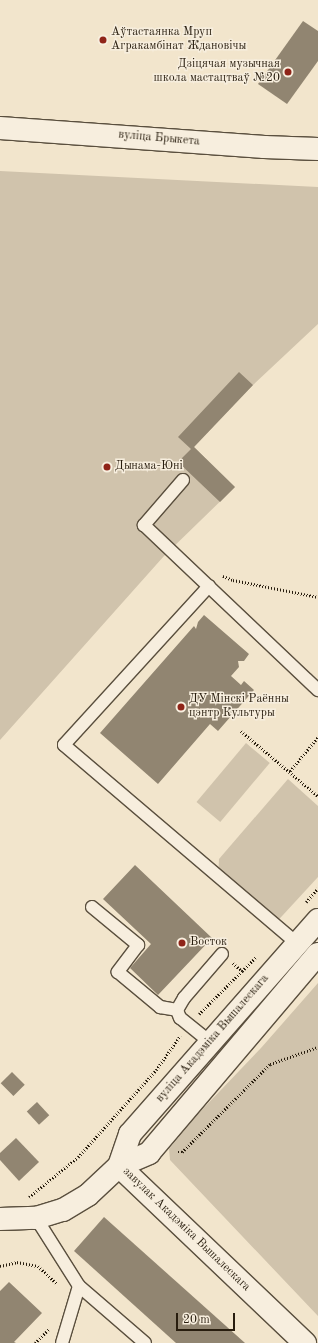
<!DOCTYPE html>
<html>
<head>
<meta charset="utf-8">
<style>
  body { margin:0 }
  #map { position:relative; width:318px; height:1343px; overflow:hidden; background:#f2e5cc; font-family:"Old Standard TT",serif }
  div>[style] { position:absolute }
  .green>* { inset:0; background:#d0c3ac; transform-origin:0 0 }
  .building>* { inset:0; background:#918571; transform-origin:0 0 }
  .path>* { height:2.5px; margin-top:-1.25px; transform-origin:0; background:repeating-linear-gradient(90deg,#281d0e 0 1px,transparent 0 3px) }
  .roads { filter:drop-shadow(1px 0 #5a4f3e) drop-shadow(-1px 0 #5a4f3e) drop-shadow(0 1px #5a4f3e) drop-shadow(0 -1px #5a4f3e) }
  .lane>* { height:12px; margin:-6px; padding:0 6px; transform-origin:6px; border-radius:6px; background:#f7eede }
  .street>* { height:22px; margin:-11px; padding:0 11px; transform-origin:11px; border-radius:11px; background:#f7eede }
  .secondary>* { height:22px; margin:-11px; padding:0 11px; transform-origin:11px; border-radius:11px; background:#f7eede }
  .dots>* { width:11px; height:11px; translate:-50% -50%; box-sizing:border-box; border:2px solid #f7eede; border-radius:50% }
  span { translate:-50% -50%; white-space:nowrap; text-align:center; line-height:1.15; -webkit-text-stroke:3px #f7eede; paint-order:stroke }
  .poi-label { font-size:12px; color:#281d0e }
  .left { translate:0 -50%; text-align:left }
  .right { translate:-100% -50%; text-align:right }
  .street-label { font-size:12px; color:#281d0e }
  .scale { position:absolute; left:176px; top:1313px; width:59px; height:18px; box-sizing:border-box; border:2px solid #281d0e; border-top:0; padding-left:5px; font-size:12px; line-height:14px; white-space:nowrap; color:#281d0e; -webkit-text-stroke:3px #f7eede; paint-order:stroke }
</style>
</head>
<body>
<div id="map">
  <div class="green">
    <div style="clip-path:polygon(0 171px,318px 187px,318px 324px,253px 385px,194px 447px,235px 487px,164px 556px,0 740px)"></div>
    <div style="left:246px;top:743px;width:31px;height:77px;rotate:40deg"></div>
    <div style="clip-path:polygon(288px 779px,318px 806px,318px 877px,271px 928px,218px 880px,219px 859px)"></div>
    <div style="clip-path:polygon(318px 983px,318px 1316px,170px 1160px,169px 1149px,197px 1115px,261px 1048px)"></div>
  </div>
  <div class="building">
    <div style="clip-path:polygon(303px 21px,318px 31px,318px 61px,287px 104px,258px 84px)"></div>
    <div style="clip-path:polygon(239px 372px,253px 385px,194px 447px,235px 487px,220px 502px,178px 462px,191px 449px,178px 437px)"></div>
    <div style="clip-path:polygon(204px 615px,249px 654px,244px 661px,238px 661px,239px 667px,231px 676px,241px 685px,244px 681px,254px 690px,218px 731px,210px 724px,158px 784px,100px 733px,194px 626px,196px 629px,198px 622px)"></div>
    <div style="clip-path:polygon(135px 865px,212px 938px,158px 995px,130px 968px,151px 944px,103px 899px)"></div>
    <div style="left:12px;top:1072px;width:18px;height:16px;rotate:45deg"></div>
    <div style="left:37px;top:1102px;width:18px;height:14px;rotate:47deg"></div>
    <div style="clip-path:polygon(16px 1138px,39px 1162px,19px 1181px,0 1160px,0 1153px)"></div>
    <div style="clip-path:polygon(104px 1217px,245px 1343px,176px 1343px,74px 1251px)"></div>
    <div style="clip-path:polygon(9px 1282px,42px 1313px,14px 1342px,16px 1343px,0 1343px,0 1291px)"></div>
  </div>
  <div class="path">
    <div style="left:223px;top:576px;width:11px;rotate:22deg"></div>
    <div style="left:233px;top:580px;width:87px;rotate:11.3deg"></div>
    <div style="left:241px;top:731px;width:101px;rotate:40.2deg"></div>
    <div style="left:290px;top:771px;width:44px;rotate:-50.5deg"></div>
    <div style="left:306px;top:902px;width:18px;rotate:-49deg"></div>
    <div style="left:233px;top:963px;width:12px;rotate:42deg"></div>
    <div style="left:242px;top:971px;width:20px;rotate:-45deg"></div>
    <div style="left:199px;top:1014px;width:61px;rotate:-45deg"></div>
    <div style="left:178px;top:1152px;width:4px"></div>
    <div style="left:182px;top:1152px;width:124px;rotate:-45deg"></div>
    <div style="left:270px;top:1064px;width:51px;rotate:-19.5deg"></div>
    <div style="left:29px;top:1197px;width:63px;rotate:-39.2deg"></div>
    <div style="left:78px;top:1157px;width:117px;rotate:-48.1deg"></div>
    <div style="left:156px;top:1070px;width:42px;rotate:-54.8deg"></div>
    <div style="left:0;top:1266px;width:17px;rotate:-13deg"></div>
    <div style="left:17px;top:1262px;width:21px;rotate:11deg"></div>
    <div style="left:38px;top:1266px;width:26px;rotate:43deg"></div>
    <div style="left:35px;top:1343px;width:20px;rotate:-45deg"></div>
  </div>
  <div class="roads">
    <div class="lane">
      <div style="left:183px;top:480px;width:60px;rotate:130.9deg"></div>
      <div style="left:144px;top:525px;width:240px;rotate:43.5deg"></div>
      <div style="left:209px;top:586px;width:215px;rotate:132.4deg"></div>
      <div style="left:64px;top:745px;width:306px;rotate:40.4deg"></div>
      <div style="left:92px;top:907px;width:60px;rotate:39.6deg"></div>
      <div style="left:138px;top:945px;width:34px;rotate:127deg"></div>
      <div style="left:118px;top:972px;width:55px;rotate:39.8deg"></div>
      <div style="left:160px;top:1007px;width:17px;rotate:10deg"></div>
      <div style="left:210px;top:1042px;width:38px;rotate:-141deg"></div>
      <div style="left:180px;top:1018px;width:9px;rotate:-111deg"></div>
      <div style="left:177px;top:1010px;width:14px;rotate:-60deg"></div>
      <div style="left:184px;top:998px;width:58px;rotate:-49.2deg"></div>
      <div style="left:36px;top:1218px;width:80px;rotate:57.7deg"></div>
      <div style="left:79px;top:1286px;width:59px;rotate:106.6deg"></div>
      <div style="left:79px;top:1286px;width:87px;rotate:40.8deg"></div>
    </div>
    <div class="street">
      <div style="left:0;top:128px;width:265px;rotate:4.1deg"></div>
      <div style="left:264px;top:147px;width:54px;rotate:2.1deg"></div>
      <div style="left:119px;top:1166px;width:257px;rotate:43.6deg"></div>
    </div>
    <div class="secondary">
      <div style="left:119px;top:1166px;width:34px;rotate:-71deg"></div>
      <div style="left:130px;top:1134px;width:285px;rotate:-48.7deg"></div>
      <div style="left:0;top:1219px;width:36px;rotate:-2deg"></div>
      <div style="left:36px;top:1218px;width:28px;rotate:-17deg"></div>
      <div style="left:63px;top:1210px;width:29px;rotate:-31deg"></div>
      <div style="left:88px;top:1195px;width:42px;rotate:-43.1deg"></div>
      <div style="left:119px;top:1166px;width:33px;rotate:-23deg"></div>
      <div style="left:149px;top:1153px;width:261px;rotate:-49.7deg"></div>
    </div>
  </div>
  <div class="dots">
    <div style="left:103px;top:40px;background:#8f2418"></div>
    <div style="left:288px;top:72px;background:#8f2418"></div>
    <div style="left:107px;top:467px;background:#8f2418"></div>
    <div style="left:181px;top:707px;background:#8f2418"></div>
    <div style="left:182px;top:943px;background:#8f2418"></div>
  </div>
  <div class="poi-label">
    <span class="left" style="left:111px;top:40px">Аўтастаянка Мруп<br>Агракамбінат Ждановічы</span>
    <span class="right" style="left:280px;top:72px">Дзіцячая музычная<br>школа мастацтваў №20</span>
    <span class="left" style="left:115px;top:467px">Дынама-Юні</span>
    <span class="left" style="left:189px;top:707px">ДУ Мінскі Раённы<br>цэнтр Культуры</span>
    <span class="left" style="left:190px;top:943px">Восток</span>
  </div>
  <div class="street-label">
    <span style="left:159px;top:139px;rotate:5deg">вуліца Брыкета</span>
    <span style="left:213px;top:1039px;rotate:-49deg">вуліца Акадэміка Вышалескага</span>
    <span style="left:186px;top:1230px;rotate:44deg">завулак Акадэміка Вышалескага</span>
  </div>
  <div class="scale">20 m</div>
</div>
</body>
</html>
